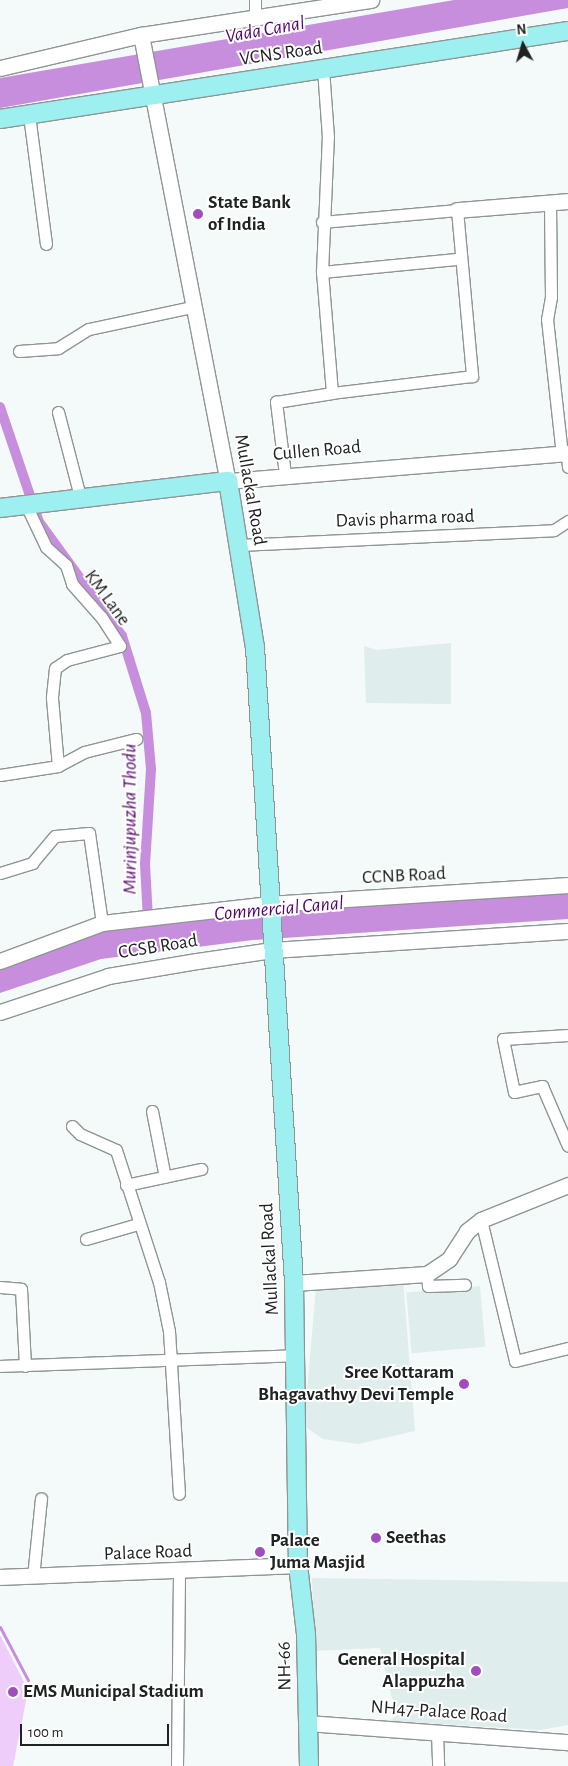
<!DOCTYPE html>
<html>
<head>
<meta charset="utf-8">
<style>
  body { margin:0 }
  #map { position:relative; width:568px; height:1766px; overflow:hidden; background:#f4f9f9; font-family:"Alegreya Sans",sans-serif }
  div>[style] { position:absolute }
  .built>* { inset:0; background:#dfeded; transform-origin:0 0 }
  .green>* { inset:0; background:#eecdfb }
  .water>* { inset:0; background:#c78ede }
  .stream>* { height:3px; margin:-1.5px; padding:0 1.5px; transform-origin:1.5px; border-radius:1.5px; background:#c78ede }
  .canal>* { height:10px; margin:-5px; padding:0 5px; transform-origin:5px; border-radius:5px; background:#c78ede }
  .roads { filter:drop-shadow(1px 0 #909494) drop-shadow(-1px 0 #909494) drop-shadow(0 1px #909494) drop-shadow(0 -1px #909494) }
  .minor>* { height:11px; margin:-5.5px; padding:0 5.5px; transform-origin:5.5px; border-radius:5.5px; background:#fff }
  .secondary>* { height:15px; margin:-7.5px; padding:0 7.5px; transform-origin:7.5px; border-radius:7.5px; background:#fff }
  .primary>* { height:18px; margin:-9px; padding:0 9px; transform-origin:9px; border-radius:9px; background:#9eefef }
  .dots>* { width:14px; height:14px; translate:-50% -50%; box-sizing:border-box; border:2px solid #fff; border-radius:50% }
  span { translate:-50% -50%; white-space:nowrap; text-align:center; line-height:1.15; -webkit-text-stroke:4px #fff; paint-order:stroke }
  .street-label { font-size:19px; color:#202222 }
  .poi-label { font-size:19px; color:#202222; font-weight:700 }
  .left { translate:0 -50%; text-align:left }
  .right { translate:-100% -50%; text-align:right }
  .water-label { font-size:20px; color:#55066c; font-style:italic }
  .north { position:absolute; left:498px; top:20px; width:50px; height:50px; -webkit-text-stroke:4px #fff; paint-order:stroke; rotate:354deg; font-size:14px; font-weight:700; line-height:20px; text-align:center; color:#202222 }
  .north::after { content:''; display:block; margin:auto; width:18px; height:22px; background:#202222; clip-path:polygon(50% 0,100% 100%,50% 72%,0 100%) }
  .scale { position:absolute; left:20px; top:1724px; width:149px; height:22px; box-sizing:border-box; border:2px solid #202222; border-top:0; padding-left:6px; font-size:15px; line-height:18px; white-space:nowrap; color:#202222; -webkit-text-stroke:4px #fff; paint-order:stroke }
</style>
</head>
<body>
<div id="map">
  <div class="built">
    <div style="clip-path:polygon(451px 643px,451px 704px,366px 703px,364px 646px,377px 650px)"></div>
    <div style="clip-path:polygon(403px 1280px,415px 1431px,358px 1444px,323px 1439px,304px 1426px,316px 1288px)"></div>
    <div style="left:480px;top:1286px;width:61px;height:74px;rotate:85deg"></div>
    <div style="clip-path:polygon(312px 1578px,568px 1582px,568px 1725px,541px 1730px,388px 1721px,396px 1716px,380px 1648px,314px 1651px)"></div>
  </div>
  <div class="green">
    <div style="clip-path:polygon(0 1635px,24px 1682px,26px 1701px,13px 1766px,0 1766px)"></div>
  </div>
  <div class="water">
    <div style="clip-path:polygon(454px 0,568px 0,568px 8px,0 108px,0 78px)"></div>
    <div style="clip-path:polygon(568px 891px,568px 919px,253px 940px,101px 959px,0 993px,0 966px,101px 932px,258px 914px)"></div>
  </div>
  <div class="stream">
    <div style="left:0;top:1627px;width:60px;rotate:62.2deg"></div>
  </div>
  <div class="canal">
    <div style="left:0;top:407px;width:121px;rotate:71.3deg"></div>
    <div style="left:39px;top:522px;width:141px;rotate:53.9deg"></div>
    <div style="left:122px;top:636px;width:81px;rotate:72.7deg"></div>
    <div style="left:146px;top:713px;width:56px;rotate:84.9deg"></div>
    <div style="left:151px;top:769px;width:95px;rotate:93.6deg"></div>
    <div style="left:145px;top:864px;width:75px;rotate:86.9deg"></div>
  </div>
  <div class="roads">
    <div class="minor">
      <div style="left:255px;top:0;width:18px;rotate:90deg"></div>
      <div style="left:29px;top:115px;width:130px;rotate:82.5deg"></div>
      <div style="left:550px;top:202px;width:95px;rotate:89.4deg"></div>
      <div style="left:551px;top:297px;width:22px;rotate:100deg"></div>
      <div style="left:547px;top:319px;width:136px;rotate:83.7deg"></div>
      <div style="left:322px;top:222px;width:136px;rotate:-5.1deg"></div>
      <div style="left:457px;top:210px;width:167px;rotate:84.8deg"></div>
      <div style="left:472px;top:376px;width:141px;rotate:173.1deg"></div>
      <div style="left:322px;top:272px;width:137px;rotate:-5.5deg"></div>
      <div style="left:19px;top:351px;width:39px;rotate:-4deg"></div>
      <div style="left:58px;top:348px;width:36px;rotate:-32deg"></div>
      <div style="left:89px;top:329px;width:105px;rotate:-12.1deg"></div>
      <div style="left:58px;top:412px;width:91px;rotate:75.4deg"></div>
      <div style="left:567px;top:453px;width:14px;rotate:86deg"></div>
      <div style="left:285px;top:474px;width:73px;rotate:-97.1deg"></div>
      <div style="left:276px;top:402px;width:57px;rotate:-9.1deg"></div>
      <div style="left:332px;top:393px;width:121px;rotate:-94.7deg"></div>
      <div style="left:322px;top:272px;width:135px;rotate:-87.5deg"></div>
      <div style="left:328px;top:137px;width:68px;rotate:-94.2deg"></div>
      <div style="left:26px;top:505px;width:47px;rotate:64.5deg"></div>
      <div style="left:46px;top:547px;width:27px;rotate:42deg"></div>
      <div style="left:66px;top:565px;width:20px;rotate:72deg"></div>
      <div style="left:72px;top:584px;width:45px;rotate:48.6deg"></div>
      <div style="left:102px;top:618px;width:33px;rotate:57deg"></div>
      <div style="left:120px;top:646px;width:55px;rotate:165.2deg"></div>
      <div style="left:67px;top:660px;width:14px;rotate:146deg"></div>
      <div style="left:55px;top:668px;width:30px;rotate:96deg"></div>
      <div style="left:52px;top:698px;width:68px;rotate:85deg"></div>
      <div style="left:239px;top:545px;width:315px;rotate:-2.7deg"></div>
      <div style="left:554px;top:530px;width:17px;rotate:-33deg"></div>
      <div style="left:0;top:775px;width:59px;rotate:-8.8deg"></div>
      <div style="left:58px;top:766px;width:30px;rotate:-28deg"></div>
      <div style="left:84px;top:752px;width:54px;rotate:-14deg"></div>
      <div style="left:0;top:873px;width:34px;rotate:-17deg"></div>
      <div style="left:32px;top:863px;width:35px;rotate:-50deg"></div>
      <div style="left:55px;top:836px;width:34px;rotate:-5deg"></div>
      <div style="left:89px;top:833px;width:91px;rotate:81.8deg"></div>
      <div style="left:568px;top:1035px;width:65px;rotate:176.5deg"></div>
      <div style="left:503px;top:1039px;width:54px;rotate:78.3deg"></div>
      <div style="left:514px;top:1092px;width:29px;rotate:-12deg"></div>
      <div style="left:542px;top:1086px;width:65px;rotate:66.6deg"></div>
      <div style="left:152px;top:1111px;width:67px;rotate:78.9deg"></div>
      <div style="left:72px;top:1126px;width:11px;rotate:45deg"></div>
      <div style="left:80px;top:1134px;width:39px;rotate:24deg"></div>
      <div style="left:116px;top:1150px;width:139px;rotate:72deg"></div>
      <div style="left:159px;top:1282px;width:50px;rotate:78.5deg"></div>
      <div style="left:169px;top:1331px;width:163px;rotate:86.5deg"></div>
      <div style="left:126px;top:1185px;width:77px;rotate:-12deg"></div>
      <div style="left:481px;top:1220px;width:145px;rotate:76.4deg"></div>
      <div style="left:515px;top:1361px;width:55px;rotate:-13.8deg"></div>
      <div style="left:86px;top:1239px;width:54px;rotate:-16.1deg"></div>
      <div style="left:427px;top:1274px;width:12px;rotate:85deg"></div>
      <div style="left:428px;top:1286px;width:37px;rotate:-2deg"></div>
      <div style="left:0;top:1287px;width:21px;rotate:5deg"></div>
      <div style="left:21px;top:1289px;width:77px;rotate:87deg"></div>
      <div style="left:0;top:1366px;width:296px;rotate:-2.1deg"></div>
      <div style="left:33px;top:1577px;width:79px;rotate:-84.2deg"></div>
      <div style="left:437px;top:1732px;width:34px;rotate:88deg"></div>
      <div style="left:177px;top:1766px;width:193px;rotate:-89.4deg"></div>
    </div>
    <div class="secondary">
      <div style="left:141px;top:35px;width:454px;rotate:79deg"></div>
      <div style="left:228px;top:481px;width:341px;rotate:-4.7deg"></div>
      <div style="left:0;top:68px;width:145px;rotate:-13.2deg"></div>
      <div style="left:141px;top:35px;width:233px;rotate:-8.7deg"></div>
      <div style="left:457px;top:210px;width:111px;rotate:-4.6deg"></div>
      <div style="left:0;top:961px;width:109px;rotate:-20.4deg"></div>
      <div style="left:102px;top:923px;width:167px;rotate:-6.5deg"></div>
      <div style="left:268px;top:904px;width:301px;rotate:-3.6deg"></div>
      <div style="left:0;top:1012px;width:114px;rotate:-18.4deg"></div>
      <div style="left:108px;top:976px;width:90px;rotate:-9.6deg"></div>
      <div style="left:197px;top:961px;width:76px;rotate:-8.3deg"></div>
      <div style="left:272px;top:950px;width:297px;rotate:-3.7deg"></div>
      <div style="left:294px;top:1283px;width:133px;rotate:-3.9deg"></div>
      <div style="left:427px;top:1274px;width:27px;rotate:-34deg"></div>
      <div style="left:449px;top:1259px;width:33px;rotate:-57deg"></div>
      <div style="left:467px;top:1231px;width:18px;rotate:-38deg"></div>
      <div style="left:481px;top:1220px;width:94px;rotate:-21.9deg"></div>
      <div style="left:0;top:1577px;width:298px;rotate:-2.3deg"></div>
      <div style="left:307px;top:1723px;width:262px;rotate:4.2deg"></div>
    </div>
    <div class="primary">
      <div style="left:0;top:119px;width:575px;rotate:-8.81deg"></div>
      <div style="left:0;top:508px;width:230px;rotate:-6.8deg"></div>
      <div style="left:228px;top:481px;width:168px;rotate:80.8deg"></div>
      <div style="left:255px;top:647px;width:637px;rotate:86.49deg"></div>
      <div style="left:294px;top:1283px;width:282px;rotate:89.2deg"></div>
      <div style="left:298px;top:1565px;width:69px;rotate:83.4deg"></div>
      <div style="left:306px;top:1634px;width:132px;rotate:88.7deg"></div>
    </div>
  </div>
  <div class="dots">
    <div style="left:198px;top:214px;background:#a04ebd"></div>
    <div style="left:464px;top:1384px;background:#a04ebd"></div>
    <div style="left:376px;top:1538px;background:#a04ebd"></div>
    <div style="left:260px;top:1552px;background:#a04ebd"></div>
    <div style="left:476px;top:1671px;background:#a04ebd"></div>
    <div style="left:13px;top:1692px;background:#a04ebd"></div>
  </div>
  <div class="street-label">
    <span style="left:281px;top:54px;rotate:-8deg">VCNS Road</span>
    <span style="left:317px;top:451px;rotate:-5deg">Cullen Road</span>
    <span style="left:250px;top:490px;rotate:80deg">Mullackal Road</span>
    <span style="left:405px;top:519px;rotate:-2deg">Davis pharma road</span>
    <span style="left:107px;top:598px;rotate:54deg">KM Lane</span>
    <span style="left:404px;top:876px;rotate:-3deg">CCNB Road</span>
    <span style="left:158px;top:947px;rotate:-9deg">CCSB Road</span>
    <span style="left:270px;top:1259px;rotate:-93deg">Mullackal Road</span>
    <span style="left:148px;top:1553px;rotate:-2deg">Palace Road</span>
    <span style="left:285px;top:1666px;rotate:-91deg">NH-66</span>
    <span style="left:439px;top:1712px;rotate:4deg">NH47-Palace Road</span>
  </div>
  <div class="poi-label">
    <span class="left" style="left:208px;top:214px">State Bank<br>of India</span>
    <span class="right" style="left:454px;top:1384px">Sree Kottaram<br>Bhagavathvy Devi Temple</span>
    <span class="left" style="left:386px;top:1538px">Seethas</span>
    <span class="left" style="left:270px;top:1552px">Palace<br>Juma Masjid</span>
    <span class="right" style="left:465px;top:1671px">General Hospital<br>Alappuzha</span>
    <span class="left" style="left:23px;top:1692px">EMS Municipal Stadium</span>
  </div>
  <div class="water-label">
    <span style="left:265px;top:30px;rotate:-10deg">Vada Canal</span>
    <span style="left:130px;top:819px;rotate:-90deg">Murinjupuzha Thodu</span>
    <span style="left:279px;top:909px;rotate:-5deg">Commercial Canal</span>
  </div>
  <div class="north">N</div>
  <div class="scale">100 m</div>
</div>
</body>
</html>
